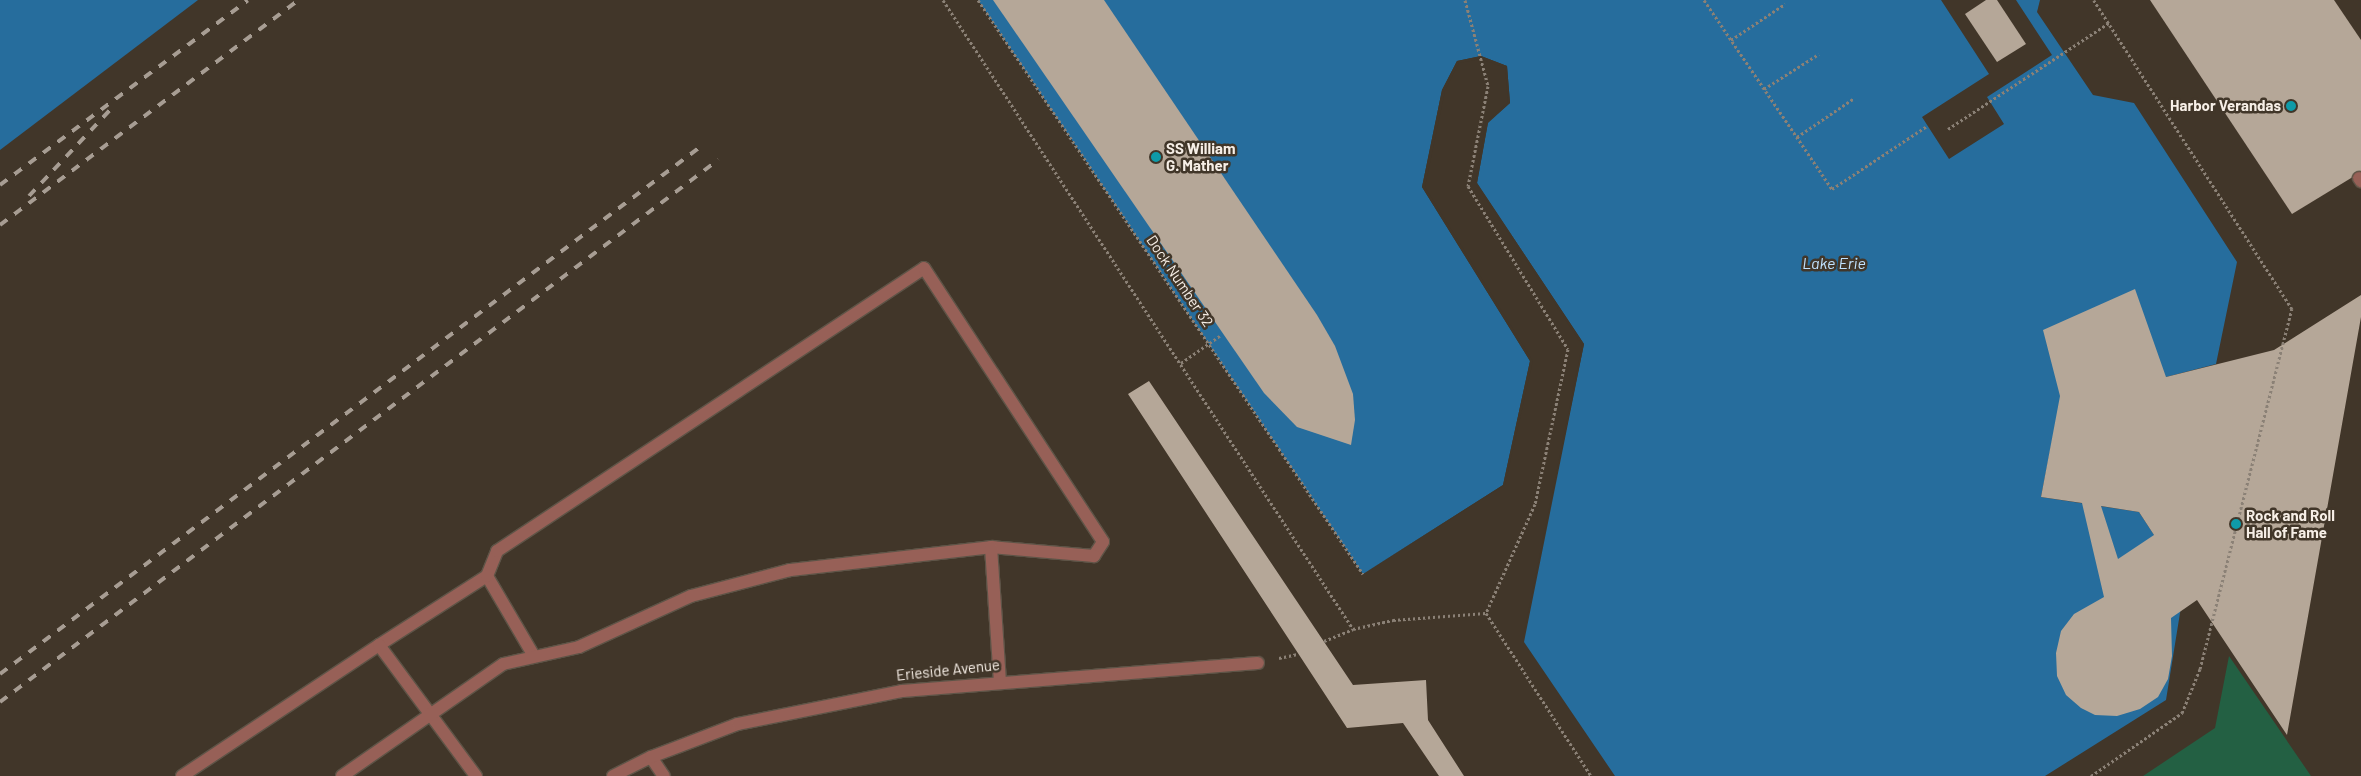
<!DOCTYPE html>
<html>
<head>
<meta charset="utf-8">
<style>
  body { margin:0 }
  #map { position:relative; width:2361px; height:776px; overflow:hidden; background:#413629; font-family:Barlow,sans-serif }
  div>[style] { position:absolute }
  .green>* { inset:0; background:#236043 }
  .water>* { inset:0; background:#266d9d }
  .pier>* { inset:0; background:#413629 }
  .building>* { inset:0; background:#b5a798 }
  .path>* { height:3px; margin-top:-1.5px; transform-origin:0; background:repeating-linear-gradient(90deg,#8b8176 0 2.5px,transparent 0 5px) }
  .roads { filter:drop-shadow(1px 0 #5e5447) drop-shadow(-1px 0 #5e5447) drop-shadow(0 1px #5e5447) drop-shadow(0 -1px #5e5447) }
  .minor>* { height:12px; margin:-6px; padding:0 6px; transform-origin:6px; border-radius:6px; background:#976057 }
  .rail>* { height:4px; margin-top:-2px; transform-origin:0; background:repeating-linear-gradient(90deg,#a79d93 0 9px,transparent 0 18px) }
  .path-bridge>* { height:3px; margin-top:-1.5px; transform-origin:0; background:repeating-linear-gradient(90deg,#8b8176 0 2.5px,transparent 0 5px) }
  .dots>* { width:14px; height:14px; translate:-50% -50%; box-sizing:border-box; border:2px solid #413629; border-radius:50% }
  span { translate:-50% -50%; white-space:nowrap; text-align:center; line-height:1.15; -webkit-text-stroke:5px #413629; paint-order:stroke }
  .poi-label { font-size:15px; color:#f7efe7; font-weight:700 }
  .right { translate:-100% -50%; text-align:right }
  .left { translate:0 -50%; text-align:left }
  .street-label { font-size:15px; color:#f7efe7 }
  .water-label { font-size:16px; color:#c0e3ff; font-style:italic }
</style>
</head>
<body>
<div id="map">
  <div class="green">
    <div style="clip-path:polygon(2229px 656px,2311px 776px,2143px 776px,2215px 728px)"></div>
  </div>
  <div class="water">
    <div style="clip-path:polygon(0 0,198px 0,0 150px)"></div>
    <div style="clip-path:polygon(978px 0,2040px 0,2037px 12px,2093px 95px,2134px 103px,2237px 262px,2216px 364px,2166px 377px,2061px 396px,2041px 497px,2139px 512px,2185px 582px,2166px 700px,2045px 776px,1615px 776px,1524px 642px,1584px 344px,1477px 183px,1488px 122px,1510px 103px,1507px 66px,1481px 56px,1457px 61px,1442px 90px,1422px 187px,1530px 361px,1503px 485px,1363px 574px)"></div>
  </div>
  <div class="pier">
    <div style="clip-path:polygon(1941px 0,2016px 0,2052px 55px,1987px 97px,2004px 124px,1949px 159px,1922px 117px,1989px 74px)"></div>
    <div style="clip-path:polygon(1481px 56px,1507px 66px,1510px 103px,1488px 123px,1477px 183px,1584px 344px,1522px 642px,1582px 345px,1475px 183px,1486px 122px,1508px 102px,1505px 68px,1481px 59px,1459px 63px,1445px 91px,1425px 187px,1533px 361px,1505px 485px,1363px 574px,1503px 485px,1530px 361px,1422px 187px,1442px 90px,1457px 61px)"></div>
  </div>
  <div class="building">
    <div style="clip-path:polygon(993px 0,1104px 0,1317px 315px,1335px 346px,1353px 394px,1355px 420px,1351px 445px,1297px 427px,1264px 393px)"></div>
    <div style="clip-path:polygon(1986px 0,1997px 0,2026px 44px,1997px 62px,1965px 14px)"></div>
    <div style="clip-path:polygon(2150px 0,2334px 0,2361px 40px,2361px 172px,2292px 214px)"></div>
    <div style="clip-path:polygon(evenodd,2135px 289px,2166px 377px,2274px 350px,2361px 295px,2361px 317px,2287px 735px,2197px 600px,2171px 618px,2172px 656px,2168px 679px,2158px 697px,2140px 709px,2117px 716px,2095px 715px,2081px 708px,2066px 695px,2057px 676px,2056px 653px,2061px 631px,2074px 614px,2104px 597px,2082px 503px,2041px 497px,2060px 396px,2043px 330px,2135px 289px,2101px 506px,2139px 512px,2154px 535px,2118px 559px,2101px 506px)"></div>
    <div style="clip-path:polygon(1149px 381px,1353px 685px,1426px 680px,1428px 720px,1464px 776px,1439px 776px,1403px 723px,1347px 728px,1128px 394px)"></div>
  </div>
  <div class="path">
    <div style="left:943px;top:0;width:751px;rotate:56.9deg"></div>
    <div style="left:978px;top:0;width:691px;rotate:56.15deg"></div>
    <div style="left:1465px;top:0;width:89px;rotate:75deg"></div>
    <div style="left:1488px;top:86px;width:102px;rotate:101.3deg"></div>
    <div style="left:1468px;top:186px;width:191px;rotate:58.5deg"></div>
    <div style="left:1568px;top:349px;width:158px;rotate:102deg"></div>
    <div style="left:1535px;top:504px;width:120px;rotate:114.2deg"></div>
    <div style="left:1704px;top:0;width:228px;rotate:55.9deg"></div>
    <div style="left:1832px;top:189px;width:114px;rotate:-33.6deg"></div>
    <div style="left:1731px;top:40px;width:65px;rotate:-33.7deg"></div>
    <div style="left:1764px;top:89px;width:65px;rotate:-32.5deg"></div>
    <div style="left:1948px;top:129px;width:193px;rotate:-33.4deg"></div>
    <div style="left:1797px;top:137px;width:68px;rotate:-34.2deg"></div>
    <div style="left:1486px;top:613px;width:194px;rotate:57.2deg"></div>
    <div style="left:1324px;top:641px;width:31px;rotate:-22deg"></div>
    <div style="left:1353px;top:629px;width:41px;rotate:-12.7deg"></div>
    <div style="left:1393px;top:620px;width:93px;rotate:-4.3deg"></div>
    <div style="left:1279px;top:658px;width:19px;rotate:-12deg"></div>
    <div style="left:2091px;top:776px;width:111px;rotate:-34.7deg"></div>
    <div style="left:2182px;top:713px;width:48px;rotate:-67.8deg"></div>
    <div style="left:2200px;top:669px;width:372px;rotate:-75.7deg"></div>
    <div style="left:2292px;top:309px;width:367px;rotate:-122.7deg"></div>
  </div>
  <div class="roads">
    <div class="minor">
      <div style="left:2359px;top:178px;width:4px;rotate:56deg"></div>
      <div style="left:487px;top:576px;width:93px;rotate:59.6deg"></div>
      <div style="left:379px;top:645px;width:128px;rotate:-32.6deg"></div>
      <div style="left:487px;top:576px;width:27px;rotate:-68deg"></div>
      <div style="left:497px;top:551px;width:512px;rotate:-33.53deg"></div>
      <div style="left:924px;top:268px;width:327px;rotate:56.8deg"></div>
      <div style="left:1103px;top:542px;width:17px;rotate:123deg"></div>
      <div style="left:1094px;top:556px;width:103px;rotate:-175deg"></div>
      <div style="left:651px;top:757px;width:23px;rotate:56deg"></div>
      <div style="left:182px;top:776px;width:237px;rotate:-33.6deg"></div>
      <div style="left:379px;top:645px;width:163px;rotate:53.5deg"></div>
      <div style="left:342px;top:776px;width:196px;rotate:-34.8deg"></div>
      <div style="left:503px;top:664px;width:78px;rotate:-12.6deg"></div>
      <div style="left:579px;top:647px;width:123px;rotate:-24.5deg"></div>
      <div style="left:691px;top:596px;width:102px;rotate:-14.7deg"></div>
      <div style="left:790px;top:570px;width:202px;rotate:-6.5deg"></div>
      <div style="left:991px;top:547px;width:134px;rotate:86.2deg"></div>
      <div style="left:613px;top:776px;width:42px;rotate:-26.6deg"></div>
      <div style="left:651px;top:757px;width:93px;rotate:-20.8deg"></div>
      <div style="left:738px;top:724px;width:167px;rotate:-11.4deg"></div>
      <div style="left:902px;top:691px;width:357px;rotate:-4.5deg"></div>
    </div>
  </div>
  <div class="rail">
    <div style="left:0;top:185px;width:309px;rotate:-36.7deg"></div>
    <div style="left:29px;top:196px;width:122px;rotate:-46.7deg"></div>
    <div style="left:0;top:225px;width:374px;rotate:-37deg"></div>
    <div style="left:0;top:674px;width:881px;rotate:-36.97deg"></div>
    <div style="left:0;top:702px;width:900px;rotate:-37.05deg"></div>
  </div>
  <div class="path-bridge">
    <div style="left:1181px;top:363px;width:49px;rotate:-35deg"></div>
  </div>
  <div class="dots">
    <div style="left:2291px;top:106px;background:#0f9aa8"></div>
    <div style="left:1156px;top:157px;background:#0f9aa8"></div>
    <div style="left:2236px;top:524px;background:#0f9aa8"></div>
  </div>
  <div class="poi-label">
    <span class="right" style="left:2281px;top:106px">Harbor Verandas</span>
    <span class="left" style="left:1166px;top:157px">SS William<br>G. Mather</span>
    <span class="left" style="left:2246px;top:524px">Rock and Roll<br>Hall of Fame</span>
  </div>
  <div class="street-label">
    <span style="left:1180px;top:281px;rotate:56deg">Dock Number 32</span>
    <span style="left:948px;top:670px;rotate:-6deg">Erieside Avenue</span>
  </div>
  <div class="water-label">
    <span style="left:1834px;top:263px">Lake Erie</span>
  </div>
</div>
</body>
</html>
